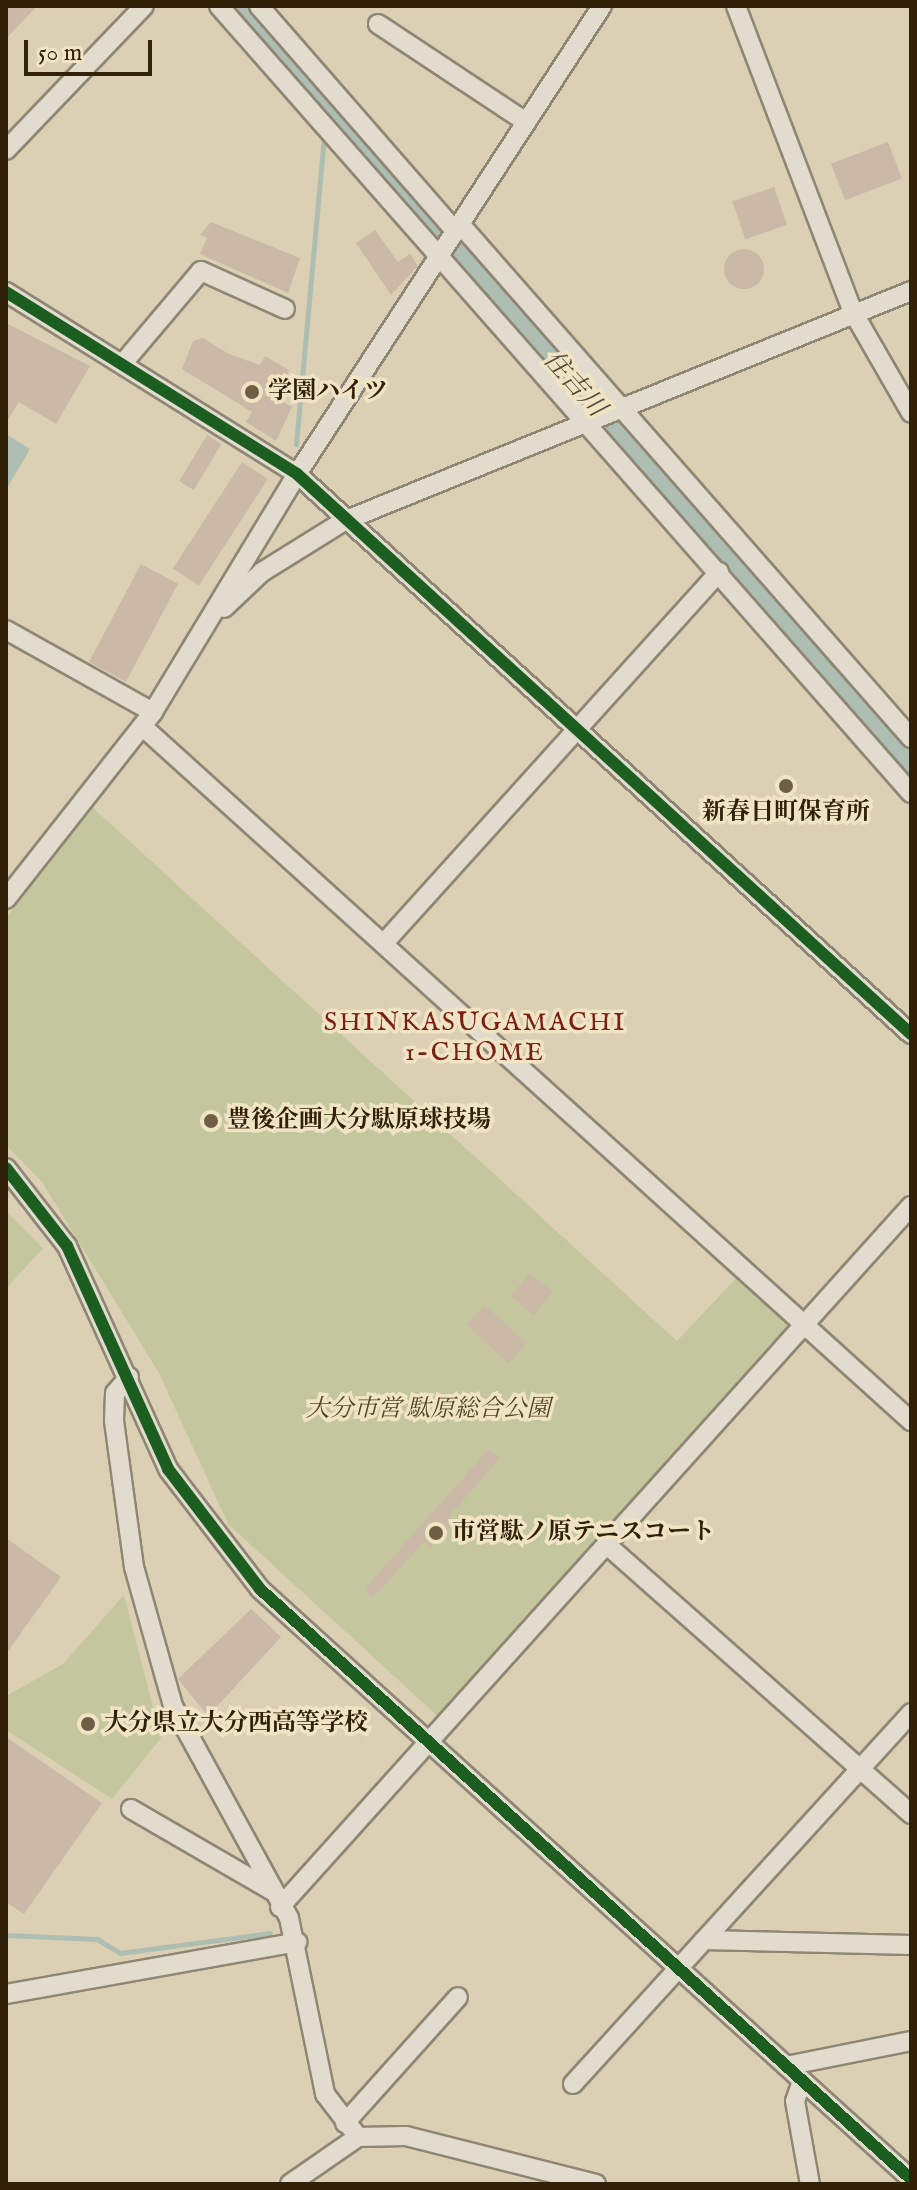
<!DOCTYPE html>
<html>
<head>
<meta charset="utf-8">
<style>
  body { margin:0 }
  #map { position:relative; width:917px; height:2190px; overflow:hidden; background:#dbd0b4; font-family:"IM FELL English","Noto Serif JP",serif }
  div>[style] { position:absolute }
  .green>* { inset:0; background:#c4c79d }
  .water>* { inset:0; background:#aebeb2 }
  .stream>* { height:5px; margin:-2.5px; padding:0 2.5px; transform-origin:2.5px; border-radius:2.5px; background:#aebeb2 }
  .river>* { height:30px; margin:-15px; padding:0 15px; transform-origin:15px; border-radius:15px; background:#aebeb2 }
  .building>* { inset:0; background:#c9b9a6; transform-origin:0 0 }
  .round { border-radius:50% }
  .roads { filter:drop-shadow(2px 0 #8f8674) drop-shadow(-2px 0 #8f8674) drop-shadow(0 2px #8f8674) drop-shadow(0 -2px #8f8674) }
  .minor>* { height:18px; margin:-9px; padding:0 9px; transform-origin:9px; border-radius:9px; background:#e1dcce }
  .cycleway>* { height:12px; margin:-6px; padding:0 6px; transform-origin:6px; border-radius:6px; background:#1b5e20 }
  .dots>* { width:22px; height:22px; translate:-50% -50%; box-sizing:border-box; border:4px solid #f1e4c4; border-radius:50% }
  span { translate:-50% -50%; white-space:nowrap; text-align:center; line-height:1.15; -webkit-text-stroke:7px #f1e4c4; paint-order:stroke }
  .poi-label { font-size:24px; color:#322109; font-weight:700 }
  .left { translate:0 -50%; text-align:left }
  .park-label { font-size:24px; color:#52482a; font-style:italic }
  .water-label { font-size:26px; color:#524e3b; font-style:italic }
  .neighbourhood-label { font-size:26px; color:#7a1f14; letter-spacing:2px }
  .frame { position:absolute; inset:0; border:8px solid #322109; pointer-events:none }
  .scale { position:absolute; left:24px; top:40px; width:128px; height:36px; box-sizing:border-box; border:4px solid #322109; border-top:0; padding-left:10px; font-size:24px; line-height:28px; white-space:nowrap; color:#322109; -webkit-text-stroke:6px #f1e4c4; paint-order:stroke }
</style>
</head>
<body>
<div id="map">
  <div class="green">
    <div style="clip-path:polygon(92px 807px,677px 1341px,742px 1272px,801px 1326px,442px 1720px,228px 1524px,159px 1373px,42px 1182px,6px 1145px,6px 918px)"></div>
    <div style="clip-path:polygon(6px 1211px,43px 1248px,6px 1289px)"></div>
    <div style="clip-path:polygon(124px 1595px,161px 1738px,112px 1799px,6px 1730px,6px 1696px,63px 1664px)"></div>
  </div>
  <div class="water">
    <div style="clip-path:polygon(6px 434px,30px 449px,6px 490px)"></div>
  </div>
  <div class="stream">
    <div style="left:327px;top:114px;width:8px;rotate:-90deg"></div>
    <div style="left:296px;top:444px;width:307px;rotate:-84.8deg"></div>
    <div style="left:6px;top:1935px;width:91px;rotate:2.5deg"></div>
    <div style="left:97px;top:1939px;width:27px;rotate:31deg"></div>
    <div style="left:120px;top:1953px;width:151px;rotate:-7.6deg"></div>
  </div>
  <div class="river">
    <div style="left:238px;top:6px;width:1012px;rotate:48.32deg"></div>
  </div>
  <div class="building">
    <div style="clip-path:polygon(6px 6px,37px 6px,6px 39px)"></div>
    <div style="left:888px;top:142px;width:39px;height:61px;rotate:69deg"></div>
    <div style="left:774px;top:187px;width:40px;height:44px;rotate:71deg"></div>
    <div style="clip-path:polygon(211px 222px,300px 258px,288px 293px,200px 254px,207px 238px,200px 235px)"></div>
    <div style="clip-path:polygon(375px 230px,398px 262px,410px 254px,418px 266px,391px 295px,356px 243px)"></div>
    <div class="round" style="left:724px;top:249px;width:40px;height:40px"></div>
    <div style="clip-path:polygon(6px 323px,90px 366px,56px 424px,19px 402px,6px 423px)"></div>
    <div style="clip-path:polygon(203px 338px,229px 354px,260px 365px,265px 356px,289px 370px,280px 400px,292px 407px,276px 441px,246px 422px,252px 412px,182px 369px,193px 341px)"></div>
    <div style="left:207px;top:435px;width:17px;height:54px;rotate:31deg"></div>
    <div style="left:242px;top:462px;width:31px;height:127px;rotate:33deg"></div>
    <div style="left:141px;top:564px;width:42px;height:111px;rotate:28deg"></div>
    <div style="left:530px;top:1273px;width:30px;height:30px;rotate:40deg"></div>
    <div style="left:485px;top:1305px;width:57px;height:27px;rotate:43deg"></div>
    <div style="clip-path:polygon(489px 1449px,500px 1458px,449px 1516px,455px 1521px,431px 1548px,424px 1542px,373px 1598px,364px 1589px)"></div>
    <div style="clip-path:polygon(6px 1538px,61px 1577px,6px 1654px)"></div>
    <div style="clip-path:polygon(251px 1609px,281px 1637px,208px 1716px,178px 1679px)"></div>
    <div style="clip-path:polygon(6px 1737px,102px 1803px,24px 1914px,6px 1902px)"></div>
  </div>
  <div class="roads">
    <div class="minor">
      <div style="left:219px;top:6px;width:1048px;rotate:48.68deg"></div>
      <div style="left:259px;top:6px;width:298px;rotate:48.9deg"></div>
      <div style="left:736px;top:6px;width:328px;rotate:69.1deg"></div>
      <div style="left:853px;top:312px;width:116px;rotate:60.1deg"></div>
      <div style="left:378px;top:24px;width:178px;rotate:33.5deg"></div>
      <div style="left:6px;top:150px;width:199px;rotate:-46.2deg"></div>
      <div style="left:460px;top:224px;width:684px;rotate:48.74deg"></div>
      <div style="left:6px;top:292px;width:343px;rotate:32deg"></div>
      <div style="left:297px;top:474px;width:831px;rotate:42.37deg"></div>
      <div style="left:124px;top:362px;width:119px;rotate:-49.8deg"></div>
      <div style="left:201px;top:271px;width:92px;rotate:24.3deg"></div>
      <div style="left:224px;top:608px;width:52px;rotate:-43.5deg"></div>
      <div style="left:262px;top:572px;width:97px;rotate:-31.9deg"></div>
      <div style="left:344px;top:521px;width:612px;rotate:-22.08deg"></div>
      <div style="left:6px;top:630px;width:168px;rotate:29.2deg"></div>
      <div style="left:142px;top:726px;width:1037px;rotate:42.11deg"></div>
      <div style="left:6px;top:899px;width:238px;rotate:-51.8deg"></div>
      <div style="left:153px;top:712px;width:278px;rotate:-58.8deg"></div>
      <div style="left:297px;top:474px;width:559px;rotate:-56.91deg"></div>
      <div style="left:384px;top:943px;width:500px;rotate:-47.9deg"></div>
      <div style="left:6px;top:1168px;width:99px;rotate:52deg"></div>
      <div style="left:67px;top:1246px;width:245px;rotate:65.6deg"></div>
      <div style="left:168px;top:1469px;width:151px;rotate:52.5deg"></div>
      <div style="left:260px;top:1589px;width:879px;rotate:42.19deg"></div>
      <div style="left:129px;top:1377px;width:21px;rotate:131deg"></div>
      <div style="left:115px;top:1393px;width:28px;rotate:92deg"></div>
      <div style="left:114px;top:1421px;width:147px;rotate:82.2deg"></div>
      <div style="left:134px;top:1567px;width:144px;rotate:74.3deg"></div>
      <div style="left:173px;top:1706px;width:242px;rotate:61.3deg"></div>
      <div style="left:289px;top:1918px;width:180px;rotate:78.4deg"></div>
      <div style="left:325px;top:2094px;width:54px;rotate:52.5deg"></div>
      <div style="left:607px;top:1545px;width:406px;rotate:41.5deg"></div>
      <div style="left:131px;top:1809px;width:162px;rotate:30.1deg"></div>
      <div style="left:280px;top:1907px;width:943px;rotate:-48.01deg"></div>
      <div style="left:704px;top:1940px;width:207px;rotate:1.4deg"></div>
      <div style="left:6px;top:1994px;width:296px;rotate:-10.1deg"></div>
      <div style="left:786px;top:2066px;width:127px;rotate:-11.3deg"></div>
      <div style="left:802px;top:2081px;width:21px;rotate:109deg"></div>
      <div style="left:795px;top:2101px;width:84px;rotate:79.8deg"></div>
      <div style="left:573px;top:2084px;width:502px;rotate:-47.66deg"></div>
      <div style="left:345px;top:2123px;width:169px;rotate:-48.1deg"></div>
      <div style="left:290px;top:2184px;width:83px;rotate:-34.7deg"></div>
      <div style="left:358px;top:2137px;width:48px;rotate:-1.2deg"></div>
      <div style="left:406px;top:2136px;width:196px;rotate:14.2deg"></div>
    </div>
  </div>
  <div class="cycleway">
    <div style="left:6px;top:292px;width:343px;rotate:32deg"></div>
    <div style="left:297px;top:474px;width:831px;rotate:42.37deg"></div>
    <div style="left:6px;top:1168px;width:99px;rotate:52deg"></div>
    <div style="left:67px;top:1246px;width:245px;rotate:65.6deg"></div>
    <div style="left:168px;top:1469px;width:151px;rotate:52.5deg"></div>
    <div style="left:260px;top:1589px;width:879px;rotate:42.19deg"></div>
  </div>
  <div class="dots">
    <div style="left:252px;top:392px;background:#6d5e45"></div>
    <div style="left:786px;top:786px;background:#6d5e45"></div>
    <div style="left:211px;top:1121px;background:#6d5e45"></div>
    <div style="left:436px;top:1533px;background:#6d5e45"></div>
    <div style="left:88px;top:1724px;background:#6d5e45"></div>
  </div>
  <div class="poi-label">
    <span class="left" style="left:268px;top:392px">学園ハイツ</span>
    <span style="left:786px;top:813px">新春日町保育所</span>
    <span class="left" style="left:227px;top:1121px">豊後企画大分駄原球技場</span>
    <span class="left" style="left:452px;top:1533px">市営駄ノ原テニスコート</span>
    <span class="left" style="left:104px;top:1724px">大分県立大分西高等学校</span>
  </div>
  <div class="park-label">
    <span style="left:428px;top:1410px">大分市営 駄原総合公園</span>
  </div>
  <div class="water-label">
    <span style="left:574px;top:384px;rotate:48deg">住吉川</span>
  </div>
  <div class="neighbourhood-label">
    <span style="left:475px;top:1038px">SHINKASUGAMACHI<br>1-CHOME</span>
  </div>
  <div class="frame"></div>
  <div class="scale">50 m</div>
</div>
</body>
</html>
